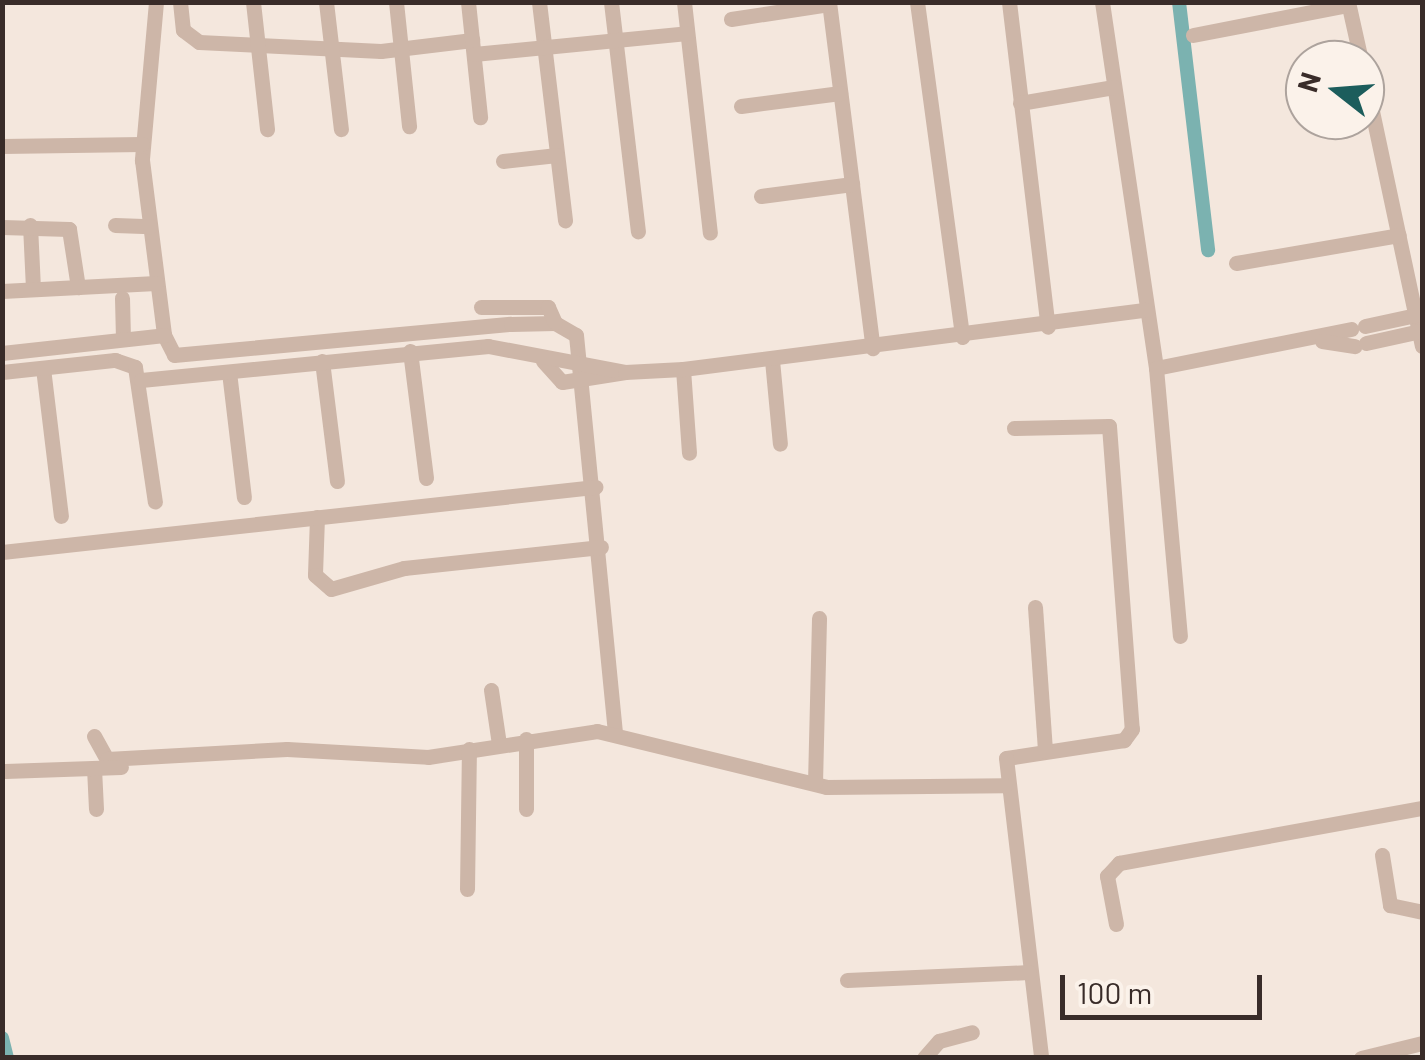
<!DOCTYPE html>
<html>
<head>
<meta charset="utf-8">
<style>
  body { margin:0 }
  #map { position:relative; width:1425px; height:1060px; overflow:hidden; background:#f4e7dd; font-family:Barlow,sans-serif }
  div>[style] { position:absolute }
  .canal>* { height:14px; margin:-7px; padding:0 7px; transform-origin:7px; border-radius:7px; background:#7bb2b0 }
  .minor>* { height:15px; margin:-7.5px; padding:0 7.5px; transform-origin:7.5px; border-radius:7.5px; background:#cdb6a8 }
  span { translate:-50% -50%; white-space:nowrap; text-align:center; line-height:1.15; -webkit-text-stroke:9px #fbf2ea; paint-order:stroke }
  .frame { position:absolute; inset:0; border:5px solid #392c29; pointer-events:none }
  .north { position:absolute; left:1285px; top:40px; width:100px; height:100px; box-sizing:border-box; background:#fbf2ea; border:2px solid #ada39d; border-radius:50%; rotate:287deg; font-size:28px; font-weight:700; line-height:40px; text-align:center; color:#392c29 }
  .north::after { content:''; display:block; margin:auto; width:35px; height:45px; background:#1c5d5c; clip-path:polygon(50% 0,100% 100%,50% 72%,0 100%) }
  .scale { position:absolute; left:1060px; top:975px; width:202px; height:45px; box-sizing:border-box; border:5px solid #392c29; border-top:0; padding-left:12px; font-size:30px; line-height:35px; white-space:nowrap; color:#392c29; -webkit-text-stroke:8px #fbf2ea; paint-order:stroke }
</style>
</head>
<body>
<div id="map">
  <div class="canal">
    <div style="left:1179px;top:2px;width:250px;rotate:83.3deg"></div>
    <div style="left:2px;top:1038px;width:21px;rotate:76deg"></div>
  </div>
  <div class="minor">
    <div style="left:156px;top:2px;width:159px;rotate:95.1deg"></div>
    <div style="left:142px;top:160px;width:176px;rotate:82.8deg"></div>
    <div style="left:164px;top:335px;width:22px;rotate:63deg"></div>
    <div style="left:174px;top:355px;width:338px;rotate:-5.3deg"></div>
    <div style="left:511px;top:324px;width:44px;rotate:-1.3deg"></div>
    <div style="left:555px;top:323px;width:24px;rotate:30deg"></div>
    <div style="left:576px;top:335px;width:399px;rotate:84.4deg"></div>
    <div style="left:180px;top:2px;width:28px;rotate:84deg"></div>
    <div style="left:183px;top:30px;width:20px;rotate:37deg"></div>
    <div style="left:199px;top:42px;width:182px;rotate:2.8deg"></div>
    <div style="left:381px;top:51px;width:92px;rotate:-6.9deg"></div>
    <div style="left:253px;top:2px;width:128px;rotate:83.7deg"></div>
    <div style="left:326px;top:2px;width:128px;rotate:83.3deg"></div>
    <div style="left:396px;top:2px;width:125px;rotate:84deg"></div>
    <div style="left:468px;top:2px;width:116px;rotate:84deg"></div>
    <div style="left:539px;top:2px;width:220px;rotate:83.2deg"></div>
    <div style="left:611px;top:2px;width:231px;rotate:83.3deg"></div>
    <div style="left:684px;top:2px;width:232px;rotate:83.6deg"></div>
    <div style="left:829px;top:2px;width:349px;rotate:82.8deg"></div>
    <div style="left:917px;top:2px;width:338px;rotate:82.3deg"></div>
    <div style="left:1009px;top:2px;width:327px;rotate:83.2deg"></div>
    <div style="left:1102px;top:2px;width:370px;rotate:81.6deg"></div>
    <div style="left:1156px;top:368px;width:199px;rotate:-11.3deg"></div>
    <div style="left:1348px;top:2px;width:59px;rotate:77.4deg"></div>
    <div style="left:731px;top:19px;width:99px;rotate:-8.7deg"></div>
    <div style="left:1193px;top:35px;width:158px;rotate:-11deg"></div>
    <div style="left:474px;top:54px;width:214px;rotate:-5.6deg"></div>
    <div style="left:1365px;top:78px;width:274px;rotate:78deg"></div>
    <div style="left:1020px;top:103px;width:95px;rotate:-9.7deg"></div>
    <div style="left:741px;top:106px;width:100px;rotate:-7.5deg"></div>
    <div style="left:2px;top:146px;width:140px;rotate:-0.8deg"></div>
    <div style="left:503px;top:161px;width:54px;rotate:-6.3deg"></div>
    <div style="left:761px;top:196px;width:92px;rotate:-7.5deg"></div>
    <div style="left:30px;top:225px;width:64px;rotate:87.3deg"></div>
    <div style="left:115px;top:225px;width:35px;rotate:2deg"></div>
    <div style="left:2px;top:227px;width:67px;rotate:1.7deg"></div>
    <div style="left:69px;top:229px;width:59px;rotate:81.2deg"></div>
    <div style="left:1236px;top:263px;width:165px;rotate:-9.7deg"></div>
    <div style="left:2px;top:291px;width:154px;rotate:-3deg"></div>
    <div style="left:122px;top:298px;width:41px;rotate:88.6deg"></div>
    <div style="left:481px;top:307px;width:67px"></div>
    <div style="left:548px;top:307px;width:17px;rotate:66deg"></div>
    <div style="left:1365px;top:326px;width:52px;rotate:-12.2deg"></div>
    <div style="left:1322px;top:341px;width:33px;rotate:9deg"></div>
    <div style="left:1366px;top:343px;width:55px;rotate:-12.5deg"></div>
    <div style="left:410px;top:351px;width:128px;rotate:82.8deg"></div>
    <div style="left:2px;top:353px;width:163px;rotate:-6.3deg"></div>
    <div style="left:772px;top:360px;width:84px;rotate:84.6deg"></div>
    <div style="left:322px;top:361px;width:121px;rotate:82.9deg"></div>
    <div style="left:543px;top:361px;width:28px;rotate:48deg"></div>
    <div style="left:562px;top:382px;width:64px;rotate:-9deg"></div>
    <div style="left:43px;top:368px;width:149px;rotate:83.1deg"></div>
    <div style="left:1156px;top:368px;width:269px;rotate:84.9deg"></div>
    <div style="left:683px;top:369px;width:84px;rotate:85.9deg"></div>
    <div style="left:2px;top:372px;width:114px;rotate:-6.1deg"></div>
    <div style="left:115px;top:360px;width:21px;rotate:19deg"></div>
    <div style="left:135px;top:367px;width:136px;rotate:81.6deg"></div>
    <div style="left:229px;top:372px;width:126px;rotate:83.2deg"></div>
    <div style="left:141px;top:380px;width:349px;rotate:-5.6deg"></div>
    <div style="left:488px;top:346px;width:139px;rotate:10.7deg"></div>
    <div style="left:625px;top:372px;width:58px;rotate:-3deg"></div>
    <div style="left:683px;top:369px;width:467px;rotate:-7.3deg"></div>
    <div style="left:1014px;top:428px;width:95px;rotate:-1.2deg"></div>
    <div style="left:1109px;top:426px;width:304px;rotate:85.7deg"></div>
    <div style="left:1132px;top:729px;width:14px;rotate:126deg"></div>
    <div style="left:1124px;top:740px;width:119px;rotate:171.3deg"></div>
    <div style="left:1006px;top:758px;width:302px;rotate:83.3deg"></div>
    <div style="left:317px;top:517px;width:58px;rotate:92deg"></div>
    <div style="left:315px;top:575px;width:21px;rotate:41deg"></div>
    <div style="left:331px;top:589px;width:76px;rotate:-16deg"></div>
    <div style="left:404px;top:568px;width:198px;rotate:-6.1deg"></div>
    <div style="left:2px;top:552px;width:597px;rotate:-6.26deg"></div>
    <div style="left:1035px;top:607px;width:144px;rotate:86deg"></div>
    <div style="left:491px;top:690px;width:55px;rotate:81.6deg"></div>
    <div style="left:94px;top:736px;width:26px;rotate:61deg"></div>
    <div style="left:107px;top:759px;width:180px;rotate:-3.2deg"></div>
    <div style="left:287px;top:749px;width:141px;rotate:3.2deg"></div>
    <div style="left:428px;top:757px;width:171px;rotate:-8.7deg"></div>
    <div style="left:597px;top:731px;width:236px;rotate:13.7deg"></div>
    <div style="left:826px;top:787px;width:179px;rotate:-0.6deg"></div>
    <div style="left:526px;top:739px;width:70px;rotate:90deg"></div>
    <div style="left:94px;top:768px;width:41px;rotate:87.2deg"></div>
    <div style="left:5px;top:771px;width:116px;rotate:-2deg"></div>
    <div style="left:815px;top:783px;width:165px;rotate:-88.6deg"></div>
    <div style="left:1382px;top:855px;width:51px;rotate:80.9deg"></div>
    <div style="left:1390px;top:905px;width:33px;rotate:12deg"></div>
    <div style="left:467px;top:889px;width:140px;rotate:-89.2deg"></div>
    <div style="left:1116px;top:924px;width:49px;rotate:-100.6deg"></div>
    <div style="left:1107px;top:876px;width:18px;rotate:-47deg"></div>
    <div style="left:1119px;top:863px;width:308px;rotate:-10.3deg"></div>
    <div style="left:847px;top:980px;width:182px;rotate:-2.5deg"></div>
    <div style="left:924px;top:1058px;width:23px;rotate:-49deg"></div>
    <div style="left:939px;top:1041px;width:34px;rotate:-15deg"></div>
    <div style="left:1361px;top:1058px;width:63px;rotate:-13.8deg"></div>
  </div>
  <div class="frame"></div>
  <div class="north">N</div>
  <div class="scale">100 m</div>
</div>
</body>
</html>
